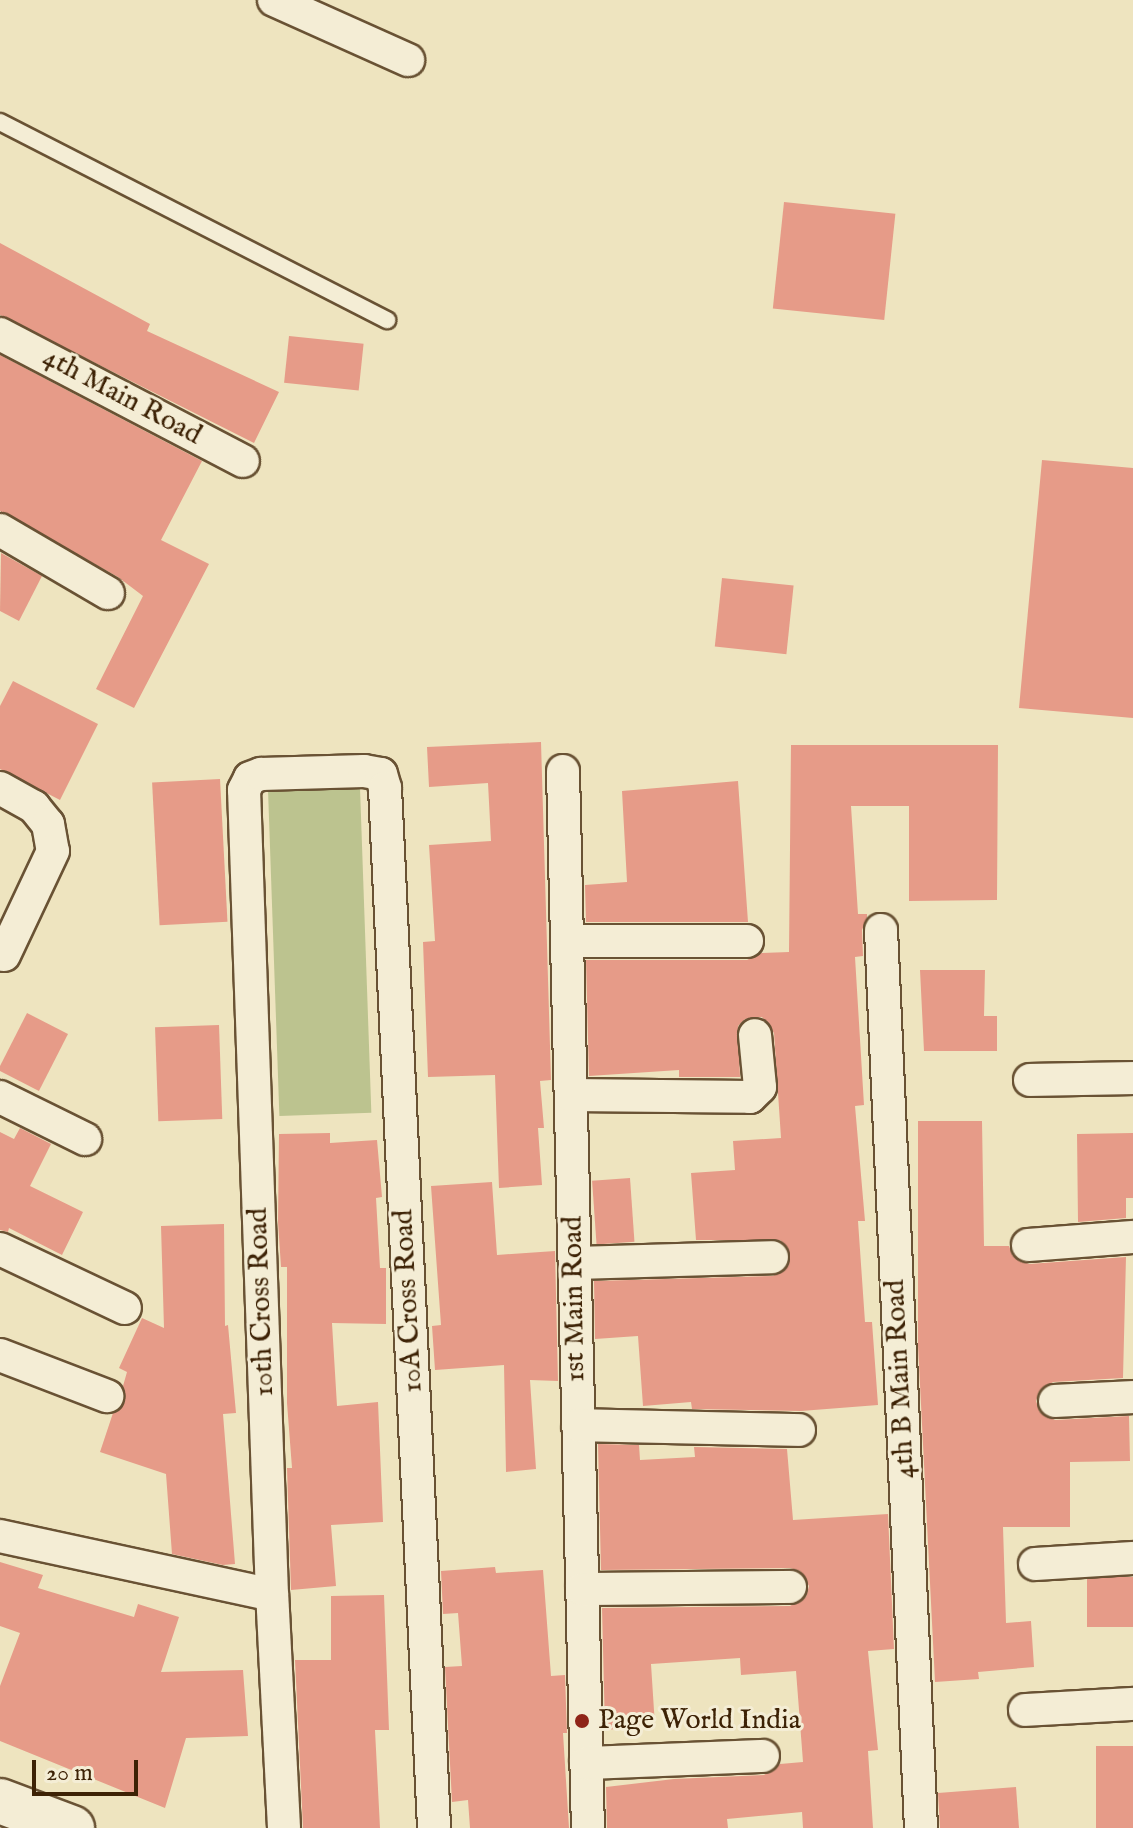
<!DOCTYPE html>
<html>
<head>
<meta charset="utf-8">
<style>
  body { margin:0 }
  #map { position:relative; width:1133px; height:1828px; overflow:hidden; background:#eee4bf; font-family:"IM FELL English",serif }
  div>[style] { position:absolute }
  .green>* { inset:0; background:#bcc38f; transform-origin:0 0 }
  .building>* { inset:0; background:#e69b88; transform-origin:0 0 }
  .roads { filter:drop-shadow(2px 0 #695234) drop-shadow(-2px 0 #695234) drop-shadow(0 2px #695234) drop-shadow(0 -2px #695234) }
  .lane>* { height:16px; margin:-8px; padding:0 8px; transform-origin:8px; border-radius:8px; background:#f4edd5 }
  .street>* { height:32px; margin:-16px; padding:0 16px; transform-origin:16px; border-radius:16px; background:#f4edd5 }
  .secondary>* { height:44px; margin:-22px; padding:0 22px; transform-origin:22px; border-radius:22px; background:#f4edd5 }
  .dots>* { width:22px; height:22px; translate:-50% -50%; box-sizing:border-box; border:4px solid #f4edd5; border-radius:50% }
  span { translate:-50% -50%; white-space:nowrap; text-align:center; line-height:1.15; -webkit-text-stroke:6px #f4edd5; paint-order:stroke }
  .street-label { font-size:28px; color:#3d2205 }
  .poi-label { font-size:28px; color:#3d2205 }
  .left { translate:0 -50%; text-align:left }
  .scale { position:absolute; left:32px; top:1760px; width:106px; height:36px; box-sizing:border-box; border:4px solid #3d2205; border-top:0; padding-left:10px; font-size:24px; line-height:28px; white-space:nowrap; color:#3d2205; -webkit-text-stroke:6px #f4edd5; paint-order:stroke }
</style>
</head>
<body>
<div id="map">
  <div class="green">
    <div style="left:360px;top:788px;width:325px;height:92px;rotate:88deg"></div>
  </div>
  <div class="building">
    <div style="left:784px;top:202px;width:112px;height:107px;rotate:6deg"></div>
    <div style="clip-path:polygon(0 243px,150px 324px,147px 331px,279px 392px,254px 443px,0 315px)"></div>
    <div style="left:289px;top:336px;width:75px;height:47px;rotate:6deg"></div>
    <div style="clip-path:polygon(0 355px,202px 461px,161px 540px,209px 564px,134px 708px,96px 689px,143px 596px,118px 577px,0 511px)"></div>
    <div style="clip-path:polygon(1042px 460px,1133px 468px,1133px 718px,1019px 708px)"></div>
    <div style="clip-path:polygon(1px 553px,42px 576px,19px 621px,0 611px)"></div>
    <div style="left:722px;top:578px;width:72px;height:69px;rotate:6deg"></div>
    <div style="clip-path:polygon(13px 681px,98px 724px,60px 800px,0 769px,0 706px)"></div>
    <div style="clip-path:polygon(541px 742px,551px 1080px,540px 1081px,544px 1128px,538px 1128px,542px 1185px,499px 1188px,495px 1075px,428px 1077px,423px 942px,435px 941px,429px 845px,491px 841px,488px 783px,429px 787px,427px 747px)"></div>
    <div style="clip-path:polygon(791px 745px,998px 745px,997px 900px,909px 901px,909px 806px,851px 806px,858px 914px,867px 914px,867px 918px,862px 930px,863px 956px,855px 957px,864px 1105px,855px 1106px,865px 1221px,858px 1221px,865px 1322px,872px 1322px,878px 1405px,801px 1411px,692px 1409px,691px 1402px,643px 1406px,638px 1336px,595px 1339px,594px 1281px,773px 1276px,789px 1265px,788px 1248px,780px 1240px,696px 1240px,691px 1173px,735px 1170px,733px 1141px,781px 1138px,774px 1033px,762px 1017px,745px 1019px,738px 1026px,740px 1077px,679px 1077px,679px 1070px,589px 1076px,586px 960px,747px 960px,761px 953px,789px 952px)"></div>
    <div style="left:220px;top:779px;width:143px;height:68px;rotate:87deg"></div>
    <div style="clip-path:polygon(738px 781px,748px 922px,586px 922px,585px 885px,627px 882px,622px 791px)"></div>
    <div style="clip-path:polygon(920px 970px,985px 970px,984px 1016px,997px 1016px,997px 1051px,924px 1051px)"></div>
    <div style="left:27px;top:1013px;width:46px;height:64px;rotate:27deg"></div>
    <div style="left:219px;top:1025px;width:94px;height:64px;rotate:88deg"></div>
    <div style="clip-path:polygon(918px 1121px,982px 1121px,984px 1246px,1009px 1246px,1013px 1256px,1029px 1264px,1126px 1257px,1123px 1378px,1053px 1382px,1039px 1392px,1036px 1401px,1040px 1412px,1055px 1420px,1129px 1416px,1130px 1461px,1070px 1462px,1070px 1527px,1003px 1527px,1006px 1623px,1031px 1621px,1034px 1667px,978px 1672px,979px 1679px,935px 1682px,918px 1345px)"></div>
    <div style="clip-path:polygon(20px 1128px,51px 1144px,30px 1186px,83px 1212px,62px 1255px,9px 1228px,8px 1232px,0 1230px,0 1132px,14px 1139px)"></div>
    <div style="clip-path:polygon(330px 1133px,330px 1143px,377px 1140px,382px 1197px,376px 1198px,380px 1268px,386px 1268px,386px 1324px,332px 1323px,337px 1406px,378px 1402px,383px 1522px,331px 1525px,336px 1586px,291px 1590px,287px 1468px,292px 1468px,287px 1403px,287px 1267px,281px 1267px,278px 1222px,279px 1134px)"></div>
    <div style="clip-path:polygon(1133px 1133px,1133px 1198px,1126px 1198px,1126px 1218px,1078px 1222px,1077px 1134px)"></div>
    <div style="left:630px;top:1178px;width:64px;height:38px;rotate:86deg"></div>
    <div style="clip-path:polygon(492px 1182px,497px 1255px,555px 1251px,558px 1381px,530px 1380px,536px 1469px,506px 1472px,504px 1365px,435px 1370px,432px 1326px,441px 1325px,431px 1186px)"></div>
    <div style="clip-path:polygon(224px 1224px,225px 1326px,228px 1325px,236px 1413px,223px 1414px,235px 1564px,223px 1565px,172px 1554px,166px 1474px,100px 1452px,113px 1413px,125px 1402px,123px 1386px,127px 1372px,119px 1368px,142px 1318px,164px 1328px,161px 1226px)"></div>
    <div style="clip-path:polygon(598px 1444px,639px 1445px,640px 1460px,695px 1457px,694px 1447px,787px 1449px,793px 1520px,888px 1514px,894px 1649px,868px 1651px,878px 1750px,868px 1751px,873px 1828px,803px 1828px,802px 1812px,727px 1819px,728px 1828px,607px 1828px,606px 1787px,674px 1779px,764px 1775px,780px 1764px,803px 1762px,796px 1671px,741px 1675px,740px 1658px,651px 1664px,655px 1726px,605px 1730px,602px 1608px,790px 1606px,806px 1597px,809px 1586px,800px 1571px,790px 1568px,601px 1570px)"></div>
    <div style="clip-path:polygon(0 1562px,43px 1575px,38px 1588px,134px 1617px,138px 1604px,179px 1617px,161px 1672px,243px 1670px,248px 1736px,186px 1738px,165px 1808px,0 1741px,0 1686px,20px 1633px,0 1626px)"></div>
    <div style="clip-path:polygon(495px 1567px,496px 1573px,543px 1570px,551px 1676px,565px 1675px,567px 1733px,563px 1733px,569px 1828px,470px 1828px,468px 1800px,452px 1802px,445px 1667px,462px 1666px,458px 1613px,443px 1614px,441px 1571px)"></div>
    <div style="left:1133px;top:1577px;width:50px;height:46px;rotate:90deg"></div>
    <div style="clip-path:polygon(384px 1595px,389px 1730px,375px 1730px,380px 1828px,303px 1828px,295px 1660px,331px 1660px,331px 1596px)"></div>
    <div style="left:1133px;top:1746px;width:82px;height:37px;rotate:90deg"></div>
    <div style="clip-path:polygon(1016px 1787px,1019px 1828px,940px 1828px,938px 1793px)"></div>
  </div>
  <div class="roads">
    <div class="lane">
      <div style="left:0;top:122px;width:435px;rotate:27.1deg"></div>
    </div>
    <div class="street">
      <div style="left:274px;top:0;width:147px;rotate:24.1deg"></div>
      <div style="left:0;top:334px;width:274px;rotate:27.6deg"></div>
      <div style="left:0;top:530px;width:125px;rotate:30.3deg"></div>
      <div style="left:563px;top:771px;width:1057px;rotate:88.65deg"></div>
      <div style="left:0;top:788px;width:39px;rotate:29deg"></div>
      <div style="left:34px;top:807px;width:22px;rotate:51deg"></div>
      <div style="left:48px;top:824px;width:27px;rotate:80deg"></div>
      <div style="left:53px;top:851px;width:115px;rotate:115.2deg"></div>
      <div style="left:881px;top:930px;width:899px;rotate:87.45deg"></div>
      <div style="left:567px;top:941px;width:180px"></div>
      <div style="left:1030px;top:1080px;width:103px;rotate:-1.1deg"></div>
      <div style="left:571px;top:1095px;width:179px;rotate:0.6deg"></div>
      <div style="left:750px;top:1097px;width:14px;rotate:-45deg"></div>
      <div style="left:760px;top:1087px;width:52px;rotate:-95.5deg"></div>
      <div style="left:0;top:1097px;width:95px;rotate:26.3deg"></div>
      <div style="left:1028px;top:1245px;width:105px;rotate:-4.4deg"></div>
      <div style="left:0;top:1249px;width:138px;rotate:25.3deg"></div>
      <div style="left:575px;top:1263px;width:197px;rotate:-1.7deg"></div>
      <div style="left:0;top:1355px;width:115px;rotate:21deg"></div>
      <div style="left:1055px;top:1401px;width:78px;rotate:-2.9deg"></div>
      <div style="left:578px;top:1425px;width:221px;rotate:1.3deg"></div>
      <div style="left:0;top:1536px;width:278px;rotate:12.2deg"></div>
      <div style="left:1035px;top:1564px;width:98px;rotate:-3.5deg"></div>
      <div style="left:582px;top:1589px;width:208px;rotate:-0.6deg"></div>
      <div style="left:1025px;top:1710px;width:108px;rotate:-3.2deg"></div>
      <div style="left:586px;top:1763px;width:177px;rotate:-2.3deg"></div>
      <div style="left:284px;top:1828px;width:233px;rotate:-92.9deg"></div>
      <div style="left:272px;top:1595px;width:805px;rotate:-91.99deg"></div>
      <div style="left:244px;top:790px;width:13px;rotate:-63deg"></div>
      <div style="left:250px;top:778px;width:12px;rotate:-20deg"></div>
      <div style="left:261px;top:774px;width:103px;rotate:-1.7deg"></div>
      <div style="left:364px;top:771px;width:17px;rotate:10deg"></div>
      <div style="left:381px;top:774px;width:15px;rotate:74deg"></div>
      <div style="left:385px;top:788px;width:1041px;rotate:87.3deg"></div>
    </div>
    <div class="secondary">
      <div style="left:0;top:1801px;width:77px;rotate:20.6deg"></div>
    </div>
  </div>
  <div class="dots">
    <div style="left:582px;top:1721px;background:#8f2418"></div>
  </div>
  <div class="street-label">
    <span style="left:122px;top:397px;rotate:28deg">4th Main Road</span>
    <span style="left:575px;top:1299px;rotate:-91deg">1st Main Road</span>
    <span style="left:409px;top:1301px;rotate:-93deg">10A Cross Road</span>
    <span style="left:262px;top:1302px;rotate:-92deg">10th Cross Road</span>
    <span style="left:901px;top:1379px;rotate:-93deg">4th B Main Road</span>
  </div>
  <div class="poi-label">
    <span class="left" style="left:598px;top:1721px">Page World India</span>
  </div>
  <div class="scale">20 m</div>
</div>
</body>
</html>
